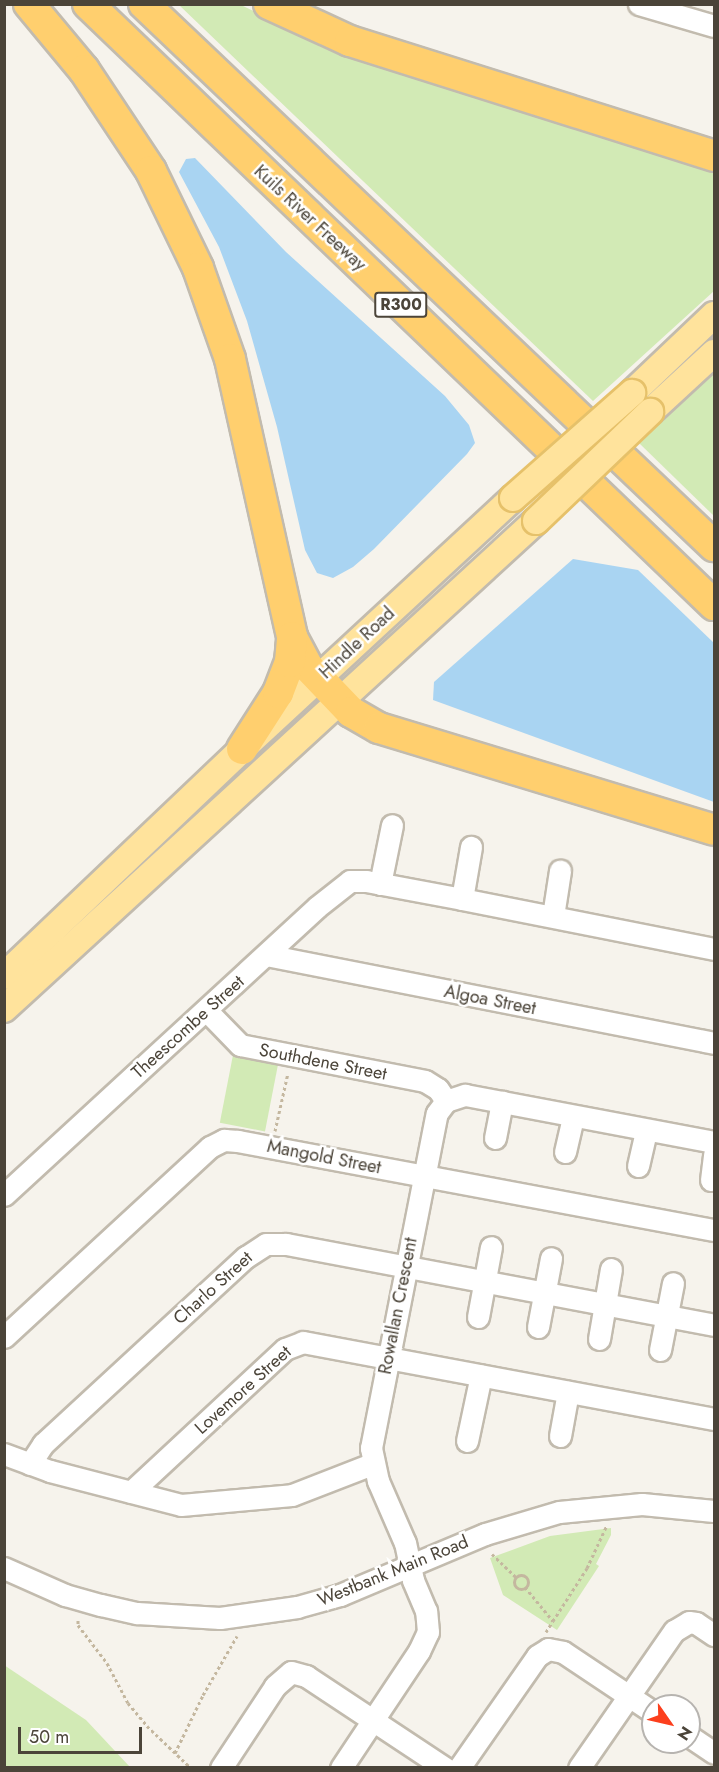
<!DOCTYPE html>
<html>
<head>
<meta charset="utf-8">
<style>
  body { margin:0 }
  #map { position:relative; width:719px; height:1772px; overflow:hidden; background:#f6f3ec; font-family:Jost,sans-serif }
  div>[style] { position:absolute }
  .green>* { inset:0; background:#d2eab5; transform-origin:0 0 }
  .water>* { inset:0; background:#a9d4f2 }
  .path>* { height:3px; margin-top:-1.5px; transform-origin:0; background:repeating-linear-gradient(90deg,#c4b79f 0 3px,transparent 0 6px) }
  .path>.ring { margin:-1.5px; padding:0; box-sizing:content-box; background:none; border:3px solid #c4b79f; border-radius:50% }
  .roads { filter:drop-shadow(2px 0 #c2bbae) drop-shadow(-2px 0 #c2bbae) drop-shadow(0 2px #c2bbae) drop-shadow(0 -2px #c2bbae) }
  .minor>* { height:21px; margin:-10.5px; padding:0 10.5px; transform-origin:10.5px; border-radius:10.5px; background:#fff }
  .major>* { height:26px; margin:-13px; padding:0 13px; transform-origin:13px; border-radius:13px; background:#ffe39c }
  .highway>* { height:30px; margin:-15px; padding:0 15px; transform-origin:15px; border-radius:15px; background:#ffcf6e }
  .bridges { filter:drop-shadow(2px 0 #e6c16a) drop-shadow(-2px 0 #e6c16a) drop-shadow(0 2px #e6c16a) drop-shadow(0 -2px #e6c16a) }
  .major-bridge>* { height:26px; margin:-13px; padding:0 13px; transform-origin:13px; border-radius:13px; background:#ffe39c }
  span { translate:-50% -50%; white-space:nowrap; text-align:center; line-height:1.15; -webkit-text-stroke:5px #fff; paint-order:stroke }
  .shield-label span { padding:2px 4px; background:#fff; border:2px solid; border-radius:4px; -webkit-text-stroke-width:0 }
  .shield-label { font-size:16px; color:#4b4439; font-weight:700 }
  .street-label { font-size:18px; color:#4b4439 }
  .frame { position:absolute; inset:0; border:6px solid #4b4439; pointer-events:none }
  .north { position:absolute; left:641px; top:1694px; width:60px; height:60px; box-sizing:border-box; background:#fff; border:2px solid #b7b4b0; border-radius:50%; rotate:124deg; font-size:16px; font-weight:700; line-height:24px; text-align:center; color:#4b4439 }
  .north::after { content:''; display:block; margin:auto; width:21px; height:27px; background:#fc3f1d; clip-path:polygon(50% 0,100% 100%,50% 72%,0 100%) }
  .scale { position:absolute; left:18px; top:1727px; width:124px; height:27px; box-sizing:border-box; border:3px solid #4b4439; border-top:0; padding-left:8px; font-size:18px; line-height:21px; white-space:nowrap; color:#4b4439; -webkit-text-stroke:4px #fff; paint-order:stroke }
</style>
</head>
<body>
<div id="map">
  <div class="green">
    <div style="clip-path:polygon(179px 5px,241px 5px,325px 46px,391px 70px,520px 112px,568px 124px,714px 169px,714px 291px,593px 401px)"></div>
    <div style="clip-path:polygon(714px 373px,714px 516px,639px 443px)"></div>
    <div style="left:233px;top:1055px;width:46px;height:69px;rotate:11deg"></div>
    <div style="clip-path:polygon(611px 1528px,611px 1535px,596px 1564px,599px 1566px,557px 1630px,503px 1595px,490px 1558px,550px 1536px)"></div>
    <div style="clip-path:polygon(4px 1665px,86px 1720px,130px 1767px,5px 1767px)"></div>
  </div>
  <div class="water">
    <div style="clip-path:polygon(195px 158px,286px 252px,445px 396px,469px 425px,475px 443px,467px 454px,374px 549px,353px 567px,333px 578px,317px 573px,305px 550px,277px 427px,247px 321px,219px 247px,179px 172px,186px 159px)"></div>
    <div style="clip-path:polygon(573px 559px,638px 570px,714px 643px,714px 802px,433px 700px,434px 682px)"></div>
  </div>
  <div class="path">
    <div style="left:275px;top:1131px;width:59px;rotate:-77.4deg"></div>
    <div style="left:492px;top:1554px;width:33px;rotate:44deg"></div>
    <div class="ring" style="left:514px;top:1575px;width:11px;height:11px"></div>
    <div style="left:525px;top:1587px;width:44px;rotate:50.5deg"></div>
    <div style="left:553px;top:1621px;width:63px;rotate:-57.3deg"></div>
    <div style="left:587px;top:1568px;width:47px;rotate:-65.1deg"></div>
    <div style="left:78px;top:1620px;width:5px;rotate:90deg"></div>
    <div style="left:78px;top:1625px;width:48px;rotate:52.7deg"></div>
    <div style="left:107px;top:1663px;width:45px;rotate:62.3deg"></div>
    <div style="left:128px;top:1703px;width:30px;rotate:50deg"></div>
    <div style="left:147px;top:1726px;width:61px;rotate:43.7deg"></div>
    <div style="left:546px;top:1632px;width:13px;rotate:-58deg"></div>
    <div style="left:175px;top:1753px;width:64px;rotate:-64.2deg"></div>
    <div style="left:203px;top:1695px;width:68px;rotate:-60deg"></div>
  </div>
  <div class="roads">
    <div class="minor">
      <div style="left:639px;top:4px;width:78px;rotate:16.3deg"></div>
      <div style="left:380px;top:884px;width:60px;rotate:-78.5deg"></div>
      <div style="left:462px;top:899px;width:53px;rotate:-80.2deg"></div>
      <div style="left:553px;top:916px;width:46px;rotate:-81.2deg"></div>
      <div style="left:266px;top:955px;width:457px;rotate:11.1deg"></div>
      <div style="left:206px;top:1010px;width:49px;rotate:45.8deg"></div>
      <div style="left:240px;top:1045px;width:188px;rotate:11deg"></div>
      <div style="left:425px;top:1081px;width:15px;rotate:32deg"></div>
      <div style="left:438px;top:1089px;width:14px;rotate:56deg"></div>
      <div style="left:495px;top:1138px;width:37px;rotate:-79deg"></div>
      <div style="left:565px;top:1152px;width:37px;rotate:-77deg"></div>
      <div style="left:638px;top:1166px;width:37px;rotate:-77deg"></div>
      <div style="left:711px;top:1180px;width:26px;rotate:-83deg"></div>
      <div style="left:4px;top:1195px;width:425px;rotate:-42.6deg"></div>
      <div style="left:317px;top:907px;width:42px;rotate:-38.2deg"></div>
      <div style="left:350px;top:881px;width:16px"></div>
      <div style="left:366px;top:881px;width:98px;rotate:10.6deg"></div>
      <div style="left:462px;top:899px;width:257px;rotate:11.2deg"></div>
      <div style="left:478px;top:1317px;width:71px;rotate:-79.5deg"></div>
      <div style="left:538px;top:1327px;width:70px;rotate:-79.3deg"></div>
      <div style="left:4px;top:1337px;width:280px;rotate:-42.7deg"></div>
      <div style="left:210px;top:1147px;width:16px;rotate:-27deg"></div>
      <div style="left:224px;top:1140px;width:14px;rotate:4deg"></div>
      <div style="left:238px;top:1141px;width:484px;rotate:10.6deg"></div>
      <div style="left:599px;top:1339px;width:71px;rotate:-80.3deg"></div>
      <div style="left:660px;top:1350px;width:68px;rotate:-79deg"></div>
      <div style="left:560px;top:1436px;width:45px;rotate:-79.7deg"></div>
      <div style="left:467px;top:1441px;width:67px;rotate:-78deg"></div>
      <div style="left:4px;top:1454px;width:49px;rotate:20.3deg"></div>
      <div style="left:50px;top:1471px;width:135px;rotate:14.5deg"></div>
      <div style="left:181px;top:1505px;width:111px;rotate:-5.1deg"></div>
      <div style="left:292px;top:1495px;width:86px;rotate:-21.2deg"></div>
      <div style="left:30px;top:1464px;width:24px;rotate:-57deg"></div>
      <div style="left:43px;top:1444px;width:276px;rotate:-42.7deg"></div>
      <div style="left:246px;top:1257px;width:24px;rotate:-33deg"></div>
      <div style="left:266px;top:1244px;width:20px"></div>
      <div style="left:286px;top:1244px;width:436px;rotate:10.7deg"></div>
      <div style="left:131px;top:1492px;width:210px;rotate:-42.9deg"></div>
      <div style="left:285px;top:1349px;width:19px;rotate:-21deg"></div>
      <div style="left:303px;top:1342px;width:418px;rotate:10.6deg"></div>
      <div style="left:4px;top:1568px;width:67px;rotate:23.9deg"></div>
      <div style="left:65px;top:1595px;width:37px;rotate:16deg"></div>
      <div style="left:101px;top:1605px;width:37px;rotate:13deg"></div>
      <div style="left:137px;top:1613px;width:83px;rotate:3.4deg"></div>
      <div style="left:220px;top:1618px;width:78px;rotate:-8.1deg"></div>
      <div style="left:297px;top:1607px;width:45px;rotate:-15.6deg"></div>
      <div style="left:340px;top:1595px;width:157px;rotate:-22.8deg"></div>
      <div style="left:485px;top:1534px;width:77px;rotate:-16.6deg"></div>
      <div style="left:559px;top:1512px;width:83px;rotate:-5.5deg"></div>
      <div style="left:642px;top:1504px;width:72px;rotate:5.6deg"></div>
      <div style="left:689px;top:1736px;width:30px;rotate:34deg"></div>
      <div style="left:221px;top:1768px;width:98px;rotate:-56.6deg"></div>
      <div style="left:275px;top:1686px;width:21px;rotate:-41deg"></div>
      <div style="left:291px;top:1672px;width:16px;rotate:15deg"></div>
      <div style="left:306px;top:1676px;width:167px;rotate:33.5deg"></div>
      <div style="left:341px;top:1768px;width:141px;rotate:-56.3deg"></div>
      <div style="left:419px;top:1651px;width:21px;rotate:-65deg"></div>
      <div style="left:428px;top:1632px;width:21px;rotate:-95deg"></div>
      <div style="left:426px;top:1611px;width:34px;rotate:-113deg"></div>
      <div style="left:413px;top:1580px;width:38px;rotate:-102deg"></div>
      <div style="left:405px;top:1543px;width:68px;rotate:-113.5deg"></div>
      <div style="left:378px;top:1481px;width:34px;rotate:-102deg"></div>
      <div style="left:371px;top:1448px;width:341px;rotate:-78.9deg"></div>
      <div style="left:437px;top:1113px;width:15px;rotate:-53deg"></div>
      <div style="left:446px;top:1101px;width:20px;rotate:-18deg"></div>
      <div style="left:465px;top:1095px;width:253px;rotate:10.7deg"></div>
      <div style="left:459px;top:1768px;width:136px;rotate:-55.1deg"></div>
      <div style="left:537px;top:1656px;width:13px;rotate:-32deg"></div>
      <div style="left:548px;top:1649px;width:15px;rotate:11deg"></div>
      <div style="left:563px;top:1652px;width:108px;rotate:33.7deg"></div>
      <div style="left:579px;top:1768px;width:167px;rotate:-55.3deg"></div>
      <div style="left:674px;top:1631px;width:17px;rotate:-31deg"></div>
      <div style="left:689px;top:1622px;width:7px;rotate:8deg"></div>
      <div style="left:696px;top:1623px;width:22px;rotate:34deg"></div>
    </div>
    <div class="major">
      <div style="left:632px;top:393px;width:113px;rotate:-43.6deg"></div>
      <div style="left:650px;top:412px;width:87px;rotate:-42.7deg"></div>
      <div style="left:4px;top:976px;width:329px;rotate:-43.6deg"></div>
      <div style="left:242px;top:749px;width:369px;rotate:-42.8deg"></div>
      <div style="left:4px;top:1009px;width:722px;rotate:-42.53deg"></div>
    </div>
    <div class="highway">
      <div style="left:29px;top:4px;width:86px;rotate:50.2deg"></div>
      <div style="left:84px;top:70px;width:121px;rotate:56.4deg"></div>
      <div style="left:151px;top:171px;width:108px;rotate:64.1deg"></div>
      <div style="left:198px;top:268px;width:96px;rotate:70.6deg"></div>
      <div style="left:230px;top:359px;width:285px;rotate:77.4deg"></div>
      <div style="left:292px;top:637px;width:34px;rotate:62deg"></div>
      <div style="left:308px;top:667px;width:62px;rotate:46.3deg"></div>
      <div style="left:351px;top:712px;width:32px;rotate:30deg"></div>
      <div style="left:379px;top:728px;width:350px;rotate:16.9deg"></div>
      <div style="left:88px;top:4px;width:868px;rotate:43.83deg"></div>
      <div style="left:144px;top:4px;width:787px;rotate:43.56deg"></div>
      <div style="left:269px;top:4px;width:89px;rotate:24.6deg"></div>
      <div style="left:350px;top:41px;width:382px;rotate:17.5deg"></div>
      <div style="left:242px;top:749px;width:67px;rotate:-57.3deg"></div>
      <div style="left:278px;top:693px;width:33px;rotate:-69deg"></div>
      <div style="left:290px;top:662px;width:25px;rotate:-85deg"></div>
    </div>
  </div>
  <div class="bridges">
    <div class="major-bridge">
      <div style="left:513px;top:498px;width:159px;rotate:-41.4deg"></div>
      <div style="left:536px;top:521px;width:158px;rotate:-43.7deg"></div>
    </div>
  </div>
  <div class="shield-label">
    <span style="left:401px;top:305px">R300</span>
  </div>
  <div class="street-label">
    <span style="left:310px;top:218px;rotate:43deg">Kuils River Freeway</span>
    <span style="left:357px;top:643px;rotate:-43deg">Hindle Road</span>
    <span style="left:490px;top:1000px;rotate:11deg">Algoa Street</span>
    <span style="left:188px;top:1027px;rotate:-42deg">Theescombe Street</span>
    <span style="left:323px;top:1062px;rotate:11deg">Southdene Street</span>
    <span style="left:324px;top:1157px;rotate:11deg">Mangold Street</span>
    <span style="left:213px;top:1288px;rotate:-42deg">Charlo Street</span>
    <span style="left:398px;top:1306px;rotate:-79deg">Rowallan Crescent</span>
    <span style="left:243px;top:1390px;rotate:-42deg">Lovemore Street</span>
    <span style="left:393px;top:1571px;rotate:-22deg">Westbank Main Road</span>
  </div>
  <div class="frame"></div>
  <div class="north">N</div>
  <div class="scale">50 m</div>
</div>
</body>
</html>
